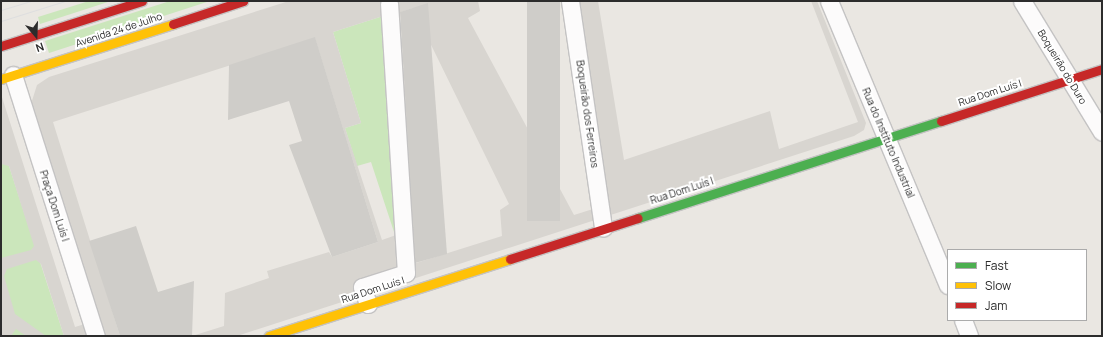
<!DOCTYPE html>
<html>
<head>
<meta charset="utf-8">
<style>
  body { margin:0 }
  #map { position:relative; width:1103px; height:337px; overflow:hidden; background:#eae7e2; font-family:Manrope,sans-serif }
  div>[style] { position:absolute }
  .green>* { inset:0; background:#cbe6bb }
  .plaza>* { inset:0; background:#d8d5d0 }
  .building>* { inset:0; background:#cfcdc9; transform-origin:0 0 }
  .roads { filter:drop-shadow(1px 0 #c4c3c3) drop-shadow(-1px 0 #c4c3c3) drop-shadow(0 1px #c4c3c3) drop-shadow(0 -1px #c4c3c3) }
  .street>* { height:17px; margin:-8.5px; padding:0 8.5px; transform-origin:8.5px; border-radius:8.5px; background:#fcfbfb }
  .fast>* { height:9px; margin:-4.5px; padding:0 4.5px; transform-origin:4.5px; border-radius:4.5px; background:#4caf50 }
  .slow>* { height:9px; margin:-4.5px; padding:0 4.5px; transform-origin:4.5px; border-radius:4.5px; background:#ffc107 }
  .jam>* { height:9px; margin:-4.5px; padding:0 4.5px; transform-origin:4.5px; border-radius:4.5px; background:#c62828 }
  .tram>* { height:1px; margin:-0.5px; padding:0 0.5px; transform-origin:0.5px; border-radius:0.5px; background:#dededf }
  span { translate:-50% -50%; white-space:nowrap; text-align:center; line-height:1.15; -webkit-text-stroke:4px #fff; paint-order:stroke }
  .street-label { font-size:10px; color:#2c2c2c }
  .frame { position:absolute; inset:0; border:2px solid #2c2c2c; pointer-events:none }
  .legend { position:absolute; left:947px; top:249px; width:140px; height:72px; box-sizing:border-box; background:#fff; border:1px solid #ababab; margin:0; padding:5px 7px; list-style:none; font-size:12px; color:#2c2c2c }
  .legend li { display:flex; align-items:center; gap:8px; height:20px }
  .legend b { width:20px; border:1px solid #ababab }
  .north { position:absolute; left:16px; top:16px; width:40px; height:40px; -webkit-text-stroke:3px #fff; paint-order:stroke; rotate:161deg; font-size:11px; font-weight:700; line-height:16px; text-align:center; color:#2c2c2c }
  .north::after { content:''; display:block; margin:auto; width:14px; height:18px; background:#2c2c2c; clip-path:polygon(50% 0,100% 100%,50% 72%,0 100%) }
</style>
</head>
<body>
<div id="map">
  <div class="green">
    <div style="clip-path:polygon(89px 1px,111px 1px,40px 24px,38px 17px)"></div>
    <div style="clip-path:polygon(170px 1px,210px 1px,49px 53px,45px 41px)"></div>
    <div style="clip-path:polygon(383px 16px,395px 235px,371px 162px,357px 166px,345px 128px,361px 123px,333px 32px)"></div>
    <div style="clip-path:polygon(1px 160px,9px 166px,64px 336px,1px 336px)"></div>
  </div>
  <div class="plaza">
    <div style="clip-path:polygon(evenodd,289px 1px,478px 1px,480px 11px,468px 18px,574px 215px,593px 209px,564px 1px,598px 1px,624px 160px,770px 111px,779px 149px,858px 122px,811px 1px,817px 1px,866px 123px,864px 130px,854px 136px,237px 336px,192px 336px,224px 326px,225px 293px,269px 278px,267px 271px,329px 252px,332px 257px,378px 242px,315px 38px,53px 122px,120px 336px,102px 336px,30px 107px,37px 85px,49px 77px,289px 1px,413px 8px,509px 204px,500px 210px,502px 236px,413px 264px,395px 14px,413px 8px,289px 1px,383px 16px,399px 234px,382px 240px,345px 128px,361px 123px,333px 32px,383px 16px)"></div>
    <div style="clip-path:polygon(1px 94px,75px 327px,85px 324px,89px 336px,64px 336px,41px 264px,36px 260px,7px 269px,4px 276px,15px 314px,46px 336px,26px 336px,16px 329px,11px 336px,1px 336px,1px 258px,31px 250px,34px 246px,9px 166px,1px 164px)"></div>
  </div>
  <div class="building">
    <div style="left:527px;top:1px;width:33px;height:220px"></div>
    <div style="clip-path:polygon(428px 3px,447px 254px,415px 263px,400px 12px)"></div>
    <div style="clip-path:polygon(315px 37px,378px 242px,332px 257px,289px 145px,302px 141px,289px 101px,228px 120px,229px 65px)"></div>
    <div style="clip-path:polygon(136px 226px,158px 292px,194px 281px,192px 336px,120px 336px,89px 241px)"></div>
  </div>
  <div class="roads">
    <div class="street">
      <div style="left:570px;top:1px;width:229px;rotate:81.7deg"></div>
      <div style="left:829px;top:1px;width:308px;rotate:67.3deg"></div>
      <div style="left:1022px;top:1px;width:153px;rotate:58.6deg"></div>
      <div style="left:13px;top:75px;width:274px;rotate:72.4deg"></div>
      <div style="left:368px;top:304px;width:18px;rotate:-109deg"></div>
      <div style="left:362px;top:287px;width:46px;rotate:-17.7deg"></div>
      <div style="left:406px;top:273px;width:270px;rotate:-93.6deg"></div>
      <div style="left:963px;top:320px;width:17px;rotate:69deg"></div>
    </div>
    <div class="fast">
      <div style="left:638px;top:218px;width:318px;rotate:-17.8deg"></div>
    </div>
    <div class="slow">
      <div style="left:1px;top:79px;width:181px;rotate:-17.7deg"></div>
      <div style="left:269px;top:336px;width:253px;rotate:-17.7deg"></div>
    </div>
    <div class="jam">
      <div style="left:173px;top:24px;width:74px;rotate:-18.2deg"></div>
      <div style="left:1px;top:46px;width:148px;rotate:-17.7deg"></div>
      <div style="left:941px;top:121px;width:169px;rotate:-17.9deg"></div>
      <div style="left:510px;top:259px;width:134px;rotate:-17.8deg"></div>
    </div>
  </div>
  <div class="tram">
    <div style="left:1px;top:10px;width:31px;rotate:-17deg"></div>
    <div style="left:1px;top:21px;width:67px;rotate:-17.4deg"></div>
  </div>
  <div class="street-label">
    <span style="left:119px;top:30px;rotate:-18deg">Avenida 24 de Julho</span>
    <span style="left:1062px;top:67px;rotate:59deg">Boqueirão do Duro</span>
    <span style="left:990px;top:93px;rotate:-18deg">Rua Dom Luís I</span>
    <span style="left:587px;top:114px;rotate:82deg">Boqueirão dos Ferreiros</span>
    <span style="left:888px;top:143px;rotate:67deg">Rua do Instituto Industrial</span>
    <span style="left:682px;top:191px;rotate:-18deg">Rua Dom Luís I</span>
    <span style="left:54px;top:206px;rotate:72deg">Praça Dom Luís I</span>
    <span style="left:373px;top:290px;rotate:-18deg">Rua Dom Luís I</span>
  </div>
  <div class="frame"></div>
  <ul class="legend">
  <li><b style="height:5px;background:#4caf50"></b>Fast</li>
  <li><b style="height:5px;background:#ffc107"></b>Slow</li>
  <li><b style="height:5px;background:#c62828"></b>Jam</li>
  </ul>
  <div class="north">N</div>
</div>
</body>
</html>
